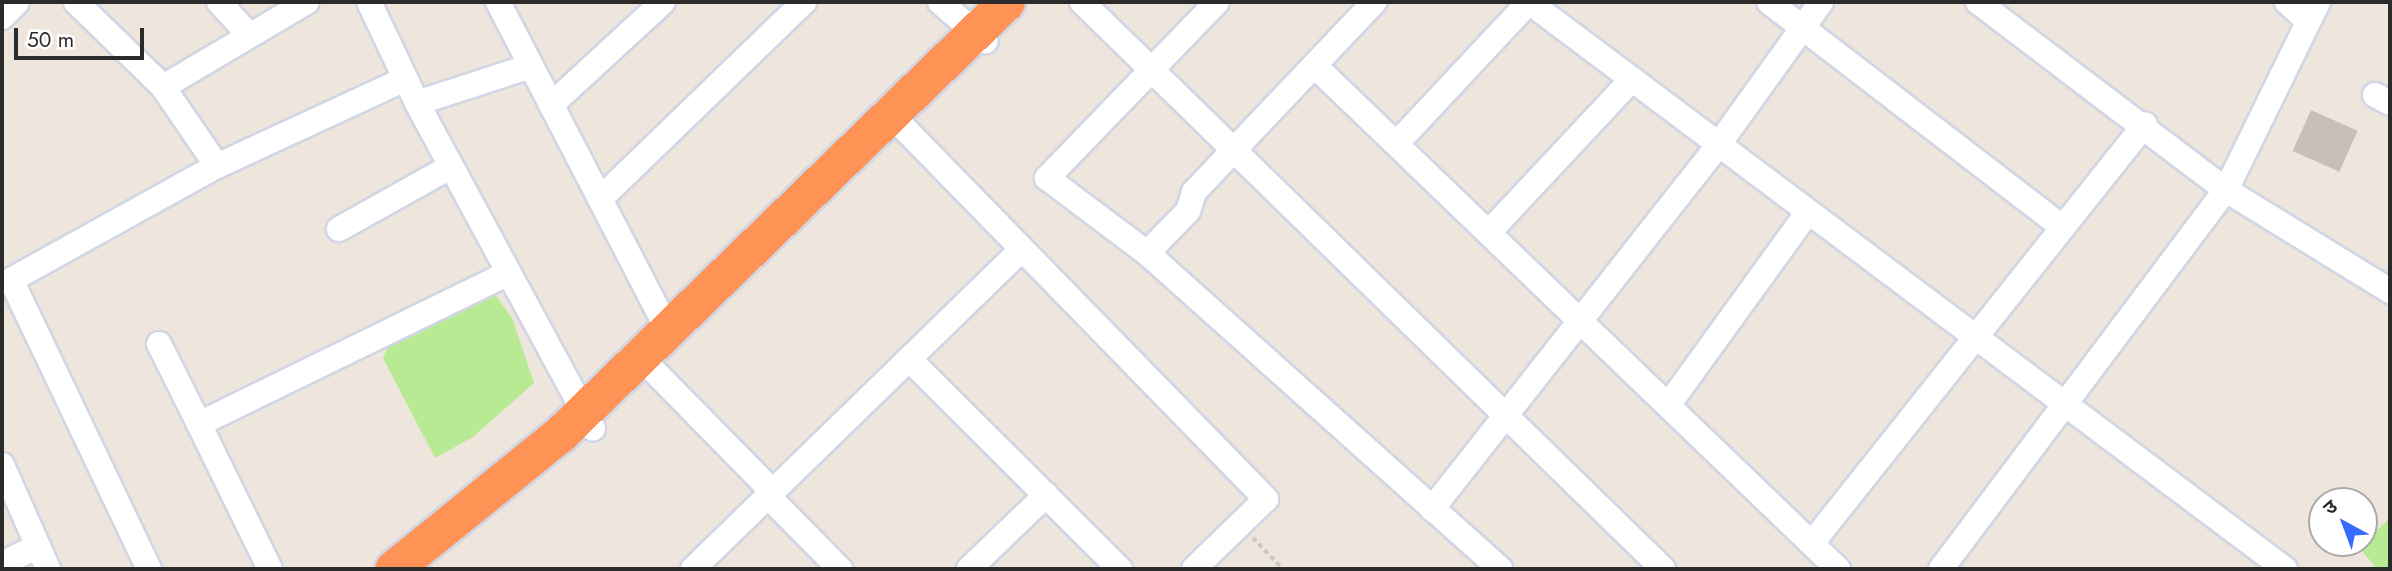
<!DOCTYPE html>
<html>
<head>
<meta charset="utf-8">
<style>
  body { margin:0 }
  #map { position:relative; width:2392px; height:571px; overflow:hidden; background:#eee5dc; font-family:Jost,"Noto Sans Devanagari",sans-serif }
  div>[style] { position:absolute }
  .green>* { inset:0; background:#b7ea93 }
  .building>* { inset:0; background:#c6c0b7; transform-origin:0 0 }
  .path>* { height:3.5px; margin-top:-1.75px; transform-origin:0; background:repeating-linear-gradient(90deg,#c8c8c8 0 5px,transparent 0 8.5px) }
  .roads { filter:drop-shadow(2px 0 #d1d6e5) drop-shadow(-2px 0 #d1d6e5) drop-shadow(0 2px #d1d6e5) drop-shadow(0 -2px #d1d6e5) }
  .minor>* { height:24px; margin:-12px; padding:0 12px; transform-origin:12px; border-radius:12px; background:#fff }
  .highway>* { height:37px; margin:-18.5px; padding:0 18.5px; transform-origin:18.5px; border-radius:18.5px; background:#ff9356 }
  span { translate:-50% -50%; white-space:nowrap; text-align:center; line-height:1.15; -webkit-text-stroke:7px #fff; paint-order:stroke }
  .frame { position:absolute; inset:0; border:4px solid #2b2b2b; pointer-events:none }
  .north { position:absolute; left:2308px; top:487px; width:70px; height:70px; box-sizing:border-box; background:#fff; border:2px solid #aaa; border-radius:50%; rotate:319deg; font-size:19px; font-weight:700; line-height:28px; text-align:center; color:#2b2b2b }
  .north::after { content:''; display:block; margin:auto; width:24px; height:32px; background:#386bff; clip-path:polygon(50% 0,100% 100%,50% 72%,0 100%) }
  .scale { position:absolute; left:14px; top:28px; width:130px; height:32px; box-sizing:border-box; border:4px solid #2b2b2b; border-top:0; padding-left:9px; font-size:21px; line-height:24px; white-space:nowrap; color:#2b2b2b; -webkit-text-stroke:5px #fff; paint-order:stroke }
</style>
</head>
<body>
<div id="map">
  <div class="green">
    <div style="clip-path:polygon(493px 291px,512px 318px,534px 383px,473px 437px,435px 458px,383px 358px,390px 343px)"></div>
    <div style="clip-path:polygon(2390px 518px,2390px 569px,2377px 569px,2359px 547px)"></div>
  </div>
  <div class="building">
    <div style="left:2311px;top:110px;width:51px;height:45px;rotate:24deg"></div>
  </div>
  <div class="path">
    <div style="left:1253px;top:538px;width:43px;rotate:45.9deg"></div>
  </div>
  <div class="roads">
    <div class="minor">
      <div style="left:76px;top:2px;width:122px;rotate:44.3deg"></div>
      <div style="left:163px;top:87px;width:167px;rotate:-30.6deg"></div>
      <div style="left:219px;top:2px;width:45px;rotate:47.7deg"></div>
      <div style="left:369px;top:2px;width:112px;rotate:64.6deg"></div>
      <div style="left:417px;top:103px;width:370px;rotate:61.6deg"></div>
      <div style="left:498px;top:2px;width:369px;rotate:62.6deg"></div>
      <div style="left:940px;top:2px;width:60px;rotate:40.9deg"></div>
      <div style="left:1082px;top:2px;width:812px;rotate:44.3deg"></div>
      <div style="left:1217px;top:2px;width:245px;rotate:134deg"></div>
      <div style="left:1047px;top:178px;width:125px;rotate:36.9deg"></div>
      <div style="left:1147px;top:253px;width:474px;rotate:41.8deg"></div>
      <div style="left:1529px;top:2px;width:945px;rotate:36.87deg"></div>
      <div style="left:1769px;top:2px;width:367px;rotate:37.5deg"></div>
      <div style="left:1978px;top:2px;width:311px;rotate:37.2deg"></div>
      <div style="left:2226px;top:190px;width:193px;rotate:31.6deg"></div>
      <div style="left:2287px;top:2px;width:28px;rotate:42deg"></div>
      <div style="left:2px;top:17px;width:21px;rotate:-45deg"></div>
      <div style="left:1317px;top:68px;width:723px;rotate:43.88deg"></div>
      <div style="left:163px;top:87px;width:96px;rotate:55.6deg"></div>
      <div style="left:217px;top:166px;width:207px;rotate:-24.8deg"></div>
      <div style="left:2375px;top:95px;width:17px;rotate:28deg"></div>
      <div style="left:417px;top:103px;width:120px;rotate:-18deg"></div>
      <div style="left:551px;top:105px;width:152px;rotate:-42.6deg"></div>
      <div style="left:903px;top:127px;width:520px;rotate:45.7deg"></div>
      <div style="left:1266px;top:499px;width:100px;rotate:135.8deg"></div>
      <div style="left:1397px;top:143px;width:193px;rotate:-46.9deg"></div>
      <div style="left:600px;top:199px;width:284px;rotate:-44deg"></div>
      <div style="left:339px;top:229px;width:127px;rotate:-29.2deg"></div>
      <div style="left:1490px;top:231px;width:208px;rotate:-46.9deg"></div>
      <div style="left:1147px;top:253px;width:59px;rotate:-45.7deg"></div>
      <div style="left:1188px;top:211px;width:20px;rotate:-72deg"></div>
      <div style="left:1194px;top:192px;width:262px;rotate:-46.5deg"></div>
      <div style="left:159px;top:344px;width:89px;rotate:63.4deg"></div>
      <div style="left:199px;top:424px;width:343px;rotate:-26deg"></div>
      <div style="left:909px;top:359px;width:298px;rotate:44.9deg"></div>
      <div style="left:653px;top:370px;width:171px;rotate:45.5deg"></div>
      <div style="left:1669px;top:404px;width:237px;rotate:-54.1deg"></div>
      <div style="left:199px;top:424px;width:161px;rotate:63.9deg"></div>
      <div style="left:2px;top:465px;width:114px;rotate:66.1deg"></div>
      <div style="left:768px;top:496px;width:103px;rotate:45.4deg"></div>
      <div style="left:1432px;top:509px;width:464px;rotate:-51.8deg"></div>
      <div style="left:1719px;top:144px;width:175px;rotate:-54.3deg"></div>
      <div style="left:1812px;top:543px;width:535px;rotate:-51.52deg"></div>
      <div style="left:2px;top:564px;width:40px;rotate:-26.6deg"></div>
      <div style="left:149px;top:569px;width:320px;rotate:-115.5deg"></div>
      <div style="left:11px;top:280px;width:235px;rotate:-29deg"></div>
      <div style="left:693px;top:569px;width:459px;rotate:-44.2deg"></div>
      <div style="left:969px;top:569px;width:107px;rotate:-43.9deg"></div>
      <div style="left:1941px;top:569px;width:474px;rotate:-53.1deg"></div>
      <div style="left:2226px;top:190px;width:209px;rotate:-63.9deg"></div>
    </div>
    <div class="highway">
      <div style="left:393px;top:569px;width:215px;rotate:-39deg"></div>
      <div style="left:560px;top:434px;width:621px;rotate:-44.09deg"></div>
    </div>
  </div>
  <div class="frame"></div>
  <div class="north">उ</div>
  <div class="scale">50 m</div>
</div>
</body>
</html>
